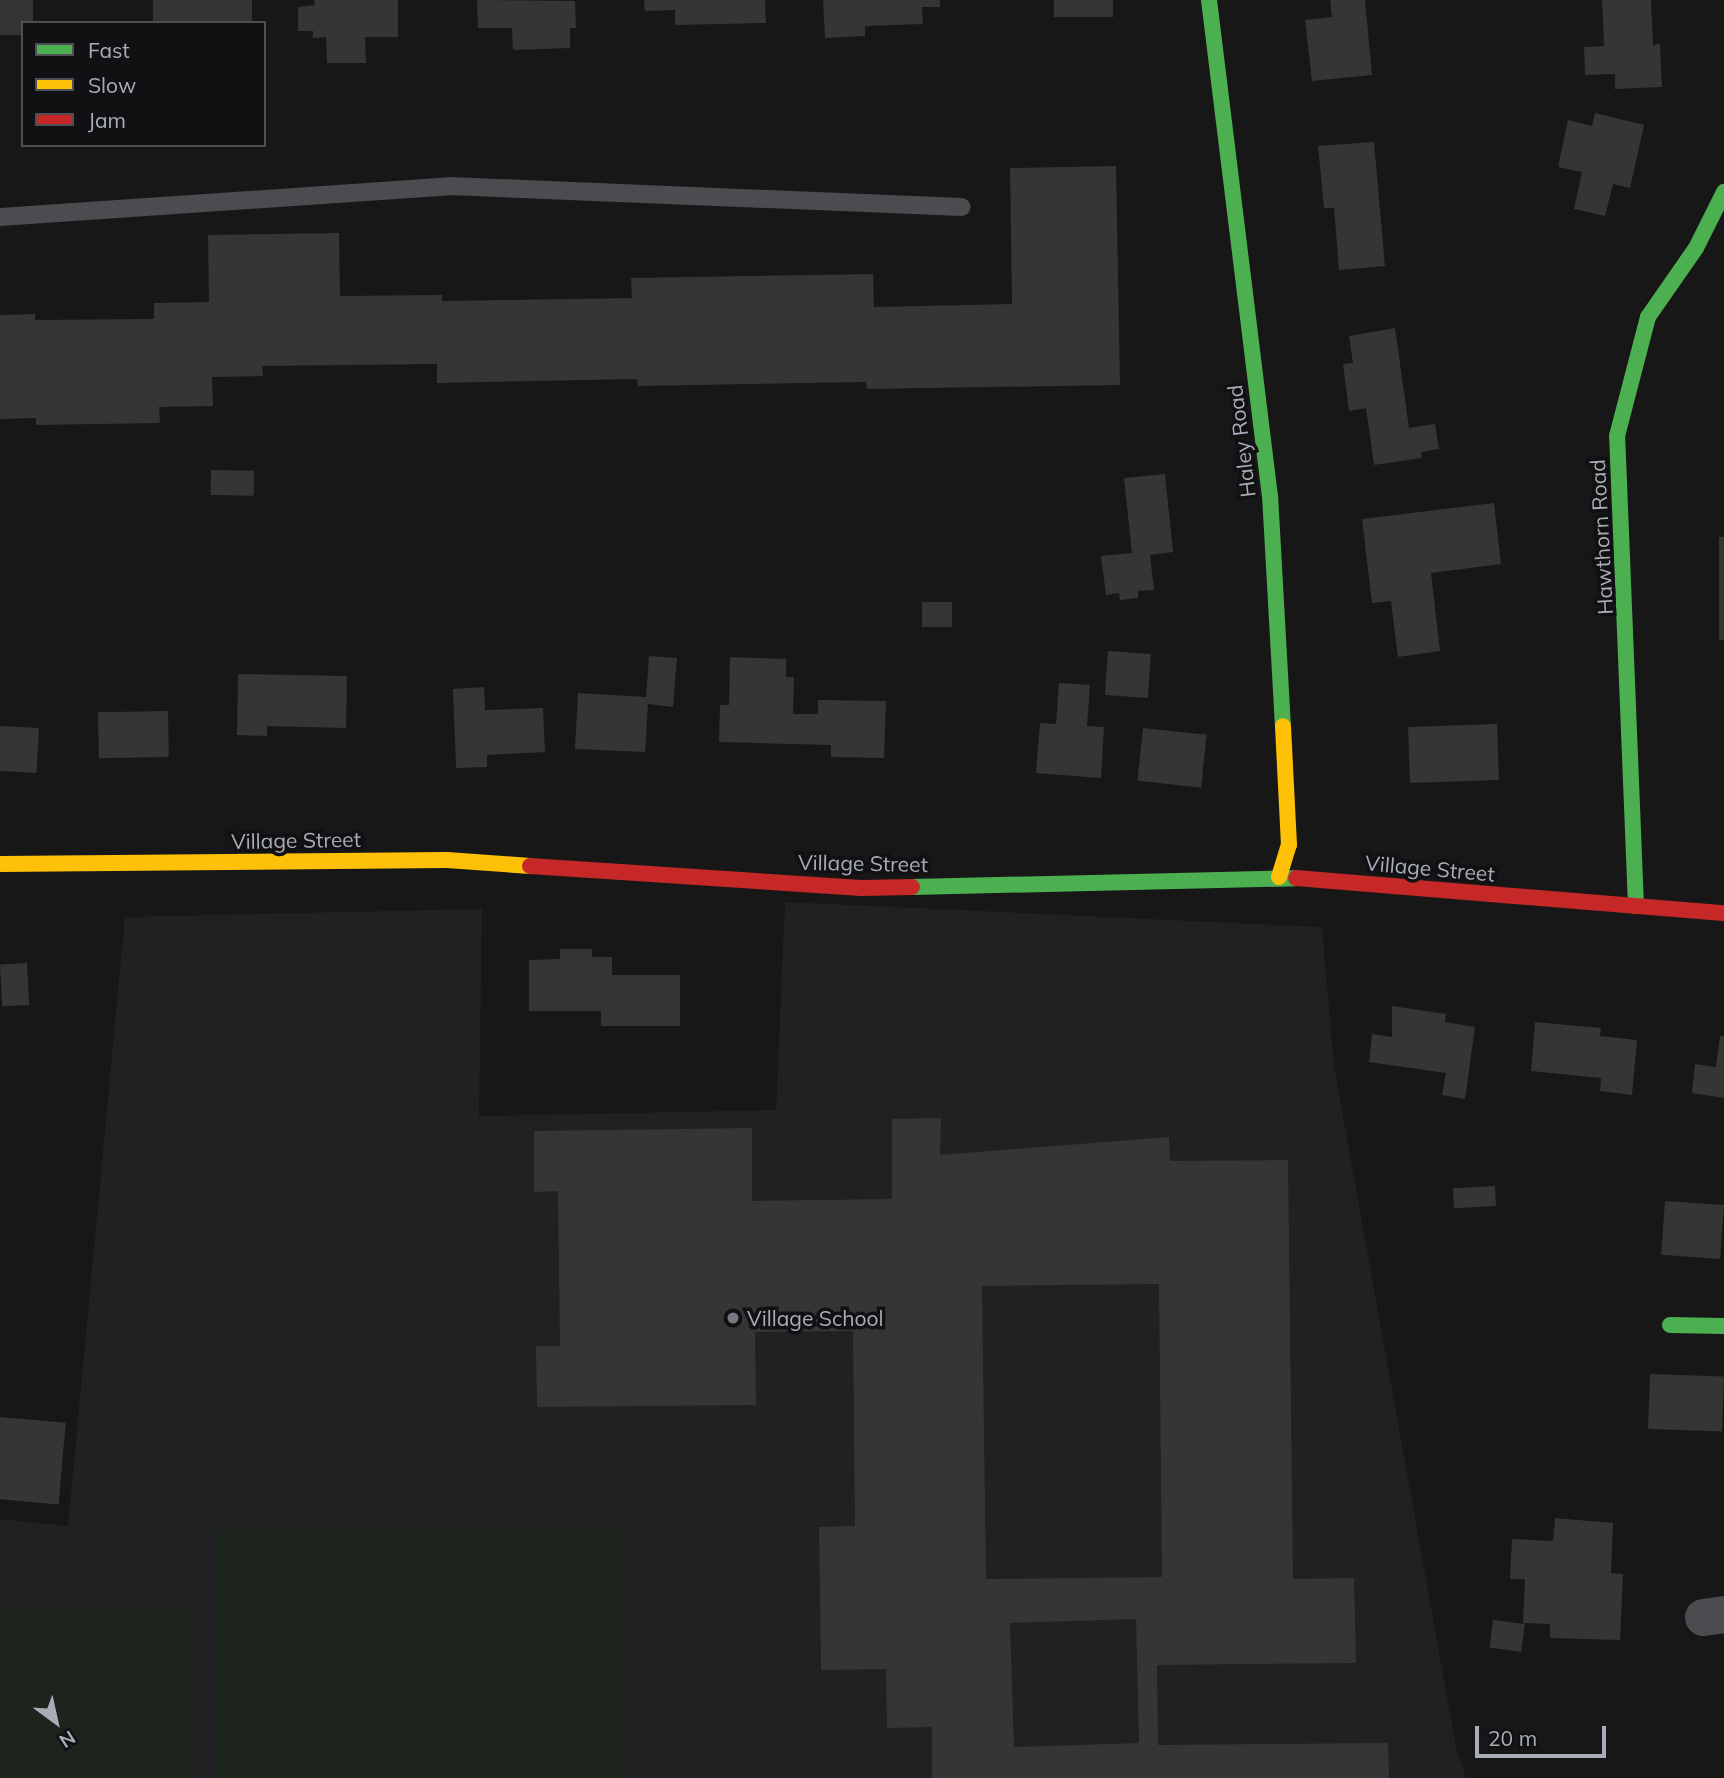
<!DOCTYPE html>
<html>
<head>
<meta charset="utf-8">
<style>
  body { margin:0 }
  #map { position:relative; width:1724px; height:1778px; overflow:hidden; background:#171717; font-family:Mulish,sans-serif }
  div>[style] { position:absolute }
  .built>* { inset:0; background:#212123 }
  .green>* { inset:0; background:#1d241e; transform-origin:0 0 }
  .building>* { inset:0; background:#353536; transform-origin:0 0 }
  .lane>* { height:18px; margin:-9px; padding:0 9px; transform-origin:9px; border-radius:9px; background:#4b4c50 }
  .street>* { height:37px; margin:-18.5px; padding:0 18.5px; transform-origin:18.5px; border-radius:18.5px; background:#4b4c50 }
  .fast>* { height:16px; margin:-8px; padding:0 8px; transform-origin:8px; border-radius:8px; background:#4caf50 }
  .slow>* { height:16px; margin:-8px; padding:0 8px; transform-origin:8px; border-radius:8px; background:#ffc107 }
  .jam>* { height:16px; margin:-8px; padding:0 8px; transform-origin:8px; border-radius:8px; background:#c62828 }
  .dots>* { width:19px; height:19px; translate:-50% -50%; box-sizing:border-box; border:4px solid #111113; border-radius:50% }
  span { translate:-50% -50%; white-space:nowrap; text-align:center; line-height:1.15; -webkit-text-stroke:7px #111113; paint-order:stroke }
  .street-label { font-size:21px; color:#a8adb8 }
  .poi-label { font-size:21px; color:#a8adb8 }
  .left { translate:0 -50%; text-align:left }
  .legend { position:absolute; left:21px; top:21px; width:245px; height:126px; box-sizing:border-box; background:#111113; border:2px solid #4d4f55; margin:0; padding:9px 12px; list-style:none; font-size:21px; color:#a8adb8 }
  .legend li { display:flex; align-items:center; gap:14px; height:35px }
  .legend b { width:35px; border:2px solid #4d4f55 }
  .north { position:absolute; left:21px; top:1687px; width:70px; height:70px; -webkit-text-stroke:5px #111113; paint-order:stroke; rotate:147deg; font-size:19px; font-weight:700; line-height:28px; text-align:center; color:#a8adb8 }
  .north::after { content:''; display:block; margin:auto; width:24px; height:32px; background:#a8adb8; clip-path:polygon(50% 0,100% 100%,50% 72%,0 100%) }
  .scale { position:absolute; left:1475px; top:1726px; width:131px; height:32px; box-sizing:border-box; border:4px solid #a8adb8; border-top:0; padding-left:9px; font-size:21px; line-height:24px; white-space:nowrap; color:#a8adb8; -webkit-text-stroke:5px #111113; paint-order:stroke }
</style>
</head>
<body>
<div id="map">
  <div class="built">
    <div style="clip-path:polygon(785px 902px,1322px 927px,1334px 1066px,1456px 1747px,1466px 1778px,0 1778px,0 1519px,68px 1526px,125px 917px,482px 909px,479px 1116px,776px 1110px)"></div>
  </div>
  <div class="green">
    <div style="left:627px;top:1529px;width:249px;height:412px;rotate:90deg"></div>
    <div style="left:193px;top:1605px;width:173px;height:193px;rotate:89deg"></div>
  </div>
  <div class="building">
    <div style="clip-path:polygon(0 0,33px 0,33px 23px,23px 23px,23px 35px,0 35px)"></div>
    <div style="left:153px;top:0;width:99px;height:23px"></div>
    <div style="clip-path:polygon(314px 0,398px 0,398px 37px,365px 37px,366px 63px,327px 63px,326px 37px,313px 38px,313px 31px,298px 31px,298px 7px,315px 5px)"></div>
    <div style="clip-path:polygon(477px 0,575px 1px,576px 28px,570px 28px,570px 48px,513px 50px,512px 28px,478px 28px)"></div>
    <div style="clip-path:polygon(644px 0,765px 0,766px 23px,675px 25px,675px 10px,645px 11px)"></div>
    <div style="clip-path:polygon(823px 0,940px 0,940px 7px,922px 7px,923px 24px,865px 26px,865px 36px,825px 38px)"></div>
    <div style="left:1054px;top:0;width:59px;height:17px"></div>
    <div style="clip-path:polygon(1330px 0,1365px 0,1372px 75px,1312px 81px,1305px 20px,1332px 17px)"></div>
    <div style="clip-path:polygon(1602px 0,1651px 0,1653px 45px,1660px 44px,1662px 87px,1615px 89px,1615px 74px,1585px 75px,1584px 47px,1604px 46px)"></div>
    <div style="clip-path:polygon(1595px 113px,1644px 125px,1630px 188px,1613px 184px,1605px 216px,1574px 209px,1582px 172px,1558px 167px,1568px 120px,1592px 126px)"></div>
    <div style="clip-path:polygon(1374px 142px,1385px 266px,1339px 270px,1334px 208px,1324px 208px,1318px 146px)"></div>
    <div style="clip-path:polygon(1116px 166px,1120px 385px,867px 389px,866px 382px,638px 386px,637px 379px,437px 383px,437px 364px,262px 366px,263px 376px,212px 377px,213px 406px,159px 407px,160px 423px,36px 425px,36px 418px,0 419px,0 315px,35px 314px,35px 320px,154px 319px,154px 303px,209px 302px,208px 235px,339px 233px,340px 296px,442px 295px,442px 301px,632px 298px,631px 278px,873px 274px,874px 307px,1012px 304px,1010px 168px)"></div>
    <div style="clip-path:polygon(1395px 328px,1409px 428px,1435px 424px,1439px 449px,1421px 452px,1422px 458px,1374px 465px,1366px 408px,1349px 411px,1343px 364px,1353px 363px,1349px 336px)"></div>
    <div style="left:211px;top:470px;width:43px;height:25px;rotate:1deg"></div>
    <div style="clip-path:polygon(1165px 474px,1173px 552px,1150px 555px,1154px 590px,1138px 591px,1138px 598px,1120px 600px,1119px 593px,1106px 595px,1101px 556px,1132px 553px,1124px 478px)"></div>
    <div style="clip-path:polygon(1494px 503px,1501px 564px,1431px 573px,1440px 651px,1398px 657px,1391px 601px,1372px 603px,1362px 519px)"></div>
    <div style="left:1719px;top:537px;width:5px;height:103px"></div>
    <div style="left:922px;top:602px;width:30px;height:25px"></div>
    <div style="left:1108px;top:651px;width:43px;height:44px;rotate:4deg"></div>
    <div style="clip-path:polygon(649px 656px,677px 658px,673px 707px,648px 704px,645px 752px,575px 749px,578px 693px,646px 697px)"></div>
    <div style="clip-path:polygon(730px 657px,786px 659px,786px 677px,794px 677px,793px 714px,818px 714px,818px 700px,886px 701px,884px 758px,831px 757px,831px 745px,719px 742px,720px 705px,729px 705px)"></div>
    <div style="clip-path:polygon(238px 674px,347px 676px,346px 728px,267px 726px,267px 736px,237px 735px)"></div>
    <div style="clip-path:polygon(1059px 683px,1090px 685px,1087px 726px,1104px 727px,1101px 778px,1036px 773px,1040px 723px,1056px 724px)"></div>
    <div style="clip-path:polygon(484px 687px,485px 710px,543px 708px,545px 752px,487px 755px,487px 767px,456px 768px,453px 689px)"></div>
    <div style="left:168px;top:711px;width:46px;height:70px;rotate:89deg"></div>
    <div style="left:1497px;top:724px;width:56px;height:89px;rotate:88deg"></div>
    <div style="left:0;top:726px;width:39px;height:45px;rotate:3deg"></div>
    <div style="left:1143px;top:728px;width:64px;height:53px;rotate:6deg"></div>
    <div style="clip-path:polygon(560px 949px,592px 949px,592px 957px,612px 957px,612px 975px,680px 975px,680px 1026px,601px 1026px,601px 1011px,529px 1011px,529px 960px,560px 959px)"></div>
    <div style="left:27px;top:963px;width:42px;height:27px;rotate:87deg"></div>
    <div style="clip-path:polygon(1392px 1006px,1446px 1014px,1445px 1022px,1475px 1027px,1465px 1099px,1442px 1095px,1446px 1073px,1369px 1062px,1372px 1034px,1392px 1037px)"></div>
    <div style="clip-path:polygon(1535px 1022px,1601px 1028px,1600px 1036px,1637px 1040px,1632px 1095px,1600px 1091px,1601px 1078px,1531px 1071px)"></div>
    <div style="clip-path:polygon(1720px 1036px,1724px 1036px,1724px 1098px,1692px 1093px,1695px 1064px,1716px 1067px)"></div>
    <div style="clip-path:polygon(evenodd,941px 1118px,940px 1155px,1169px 1137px,1170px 1161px,1288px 1160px,1293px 1579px,1354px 1578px,1356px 1663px,1157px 1665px,1158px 1745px,1388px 1743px,1389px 1778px,932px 1778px,932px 1727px,887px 1728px,886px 1669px,821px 1670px,819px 1527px,855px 1526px,853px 1331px,755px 1332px,756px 1405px,537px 1407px,536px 1346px,560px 1346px,558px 1191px,534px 1192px,534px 1131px,752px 1128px,752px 1201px,892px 1199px,892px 1119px,941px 1118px,1159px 1284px,1162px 1577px,986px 1579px,982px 1286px,1159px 1284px,941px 1118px,1136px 1619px,1139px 1743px,1014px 1747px,1010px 1623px,1136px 1619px)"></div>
    <div style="left:1495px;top:1186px;width:20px;height:42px;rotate:87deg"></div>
    <div style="left:1665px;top:1201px;width:59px;height:54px;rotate:4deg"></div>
    <div style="left:1650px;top:1374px;width:74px;height:55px;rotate:2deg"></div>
    <div style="left:0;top:1417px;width:66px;height:82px;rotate:5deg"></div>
    <div style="clip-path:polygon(1555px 1518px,1613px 1523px,1611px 1573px,1623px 1574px,1620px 1640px,1550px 1638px,1550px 1624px,1523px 1623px,1525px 1579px,1510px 1579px,1512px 1539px,1553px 1541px)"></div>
    <div style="left:1493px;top:1620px;width:32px;height:28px;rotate:7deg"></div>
  </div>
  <div class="lane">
    <div style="left:0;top:217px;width:451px;rotate:-3.9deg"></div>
    <div style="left:450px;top:186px;width:512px;rotate:2.35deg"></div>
  </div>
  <div class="street">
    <div style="left:1703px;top:1617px;width:21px;rotate:-8deg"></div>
  </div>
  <div class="fast">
    <div style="left:1209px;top:0;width:499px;rotate:83deg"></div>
    <div style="left:1270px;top:495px;width:231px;rotate:86.8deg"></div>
    <div style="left:912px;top:887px;width:384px;rotate:-1.3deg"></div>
    <div style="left:1636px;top:906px;width:470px;rotate:-92.3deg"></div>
    <div style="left:1617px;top:436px;width:123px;rotate:-75.4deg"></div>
    <div style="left:1648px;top:317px;width:84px;rotate:-55.2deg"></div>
    <div style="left:1696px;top:248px;width:63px;rotate:-63.4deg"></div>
    <div style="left:1670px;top:1325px;width:54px;rotate:1.1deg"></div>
  </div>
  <div class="slow">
    <div style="left:0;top:864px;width:447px;rotate:-0.5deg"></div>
    <div style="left:447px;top:860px;width:83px;rotate:4.1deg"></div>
    <div style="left:1279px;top:877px;width:34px;rotate:-73deg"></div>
    <div style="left:1289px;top:845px;width:119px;rotate:-92.9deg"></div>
  </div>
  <div class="jam">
    <div style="left:530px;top:866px;width:332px;rotate:3.8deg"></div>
    <div style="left:861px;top:888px;width:51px;rotate:-1.1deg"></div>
    <div style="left:1296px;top:878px;width:429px;rotate:4.7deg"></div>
  </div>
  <div class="dots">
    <div style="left:733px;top:1318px;background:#757880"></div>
  </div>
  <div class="street-label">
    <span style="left:1241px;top:441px;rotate:-97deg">Haley Road</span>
    <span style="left:1601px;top:537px;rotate:-93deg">Hawthorn Road</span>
    <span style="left:296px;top:840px;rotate:-1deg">Village Street</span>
    <span style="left:863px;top:863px;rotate:1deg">Village Street</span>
    <span style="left:1430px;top:868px;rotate:5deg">Village Street</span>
  </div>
  <div class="poi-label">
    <span class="left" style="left:747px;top:1318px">Village School</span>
  </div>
  <ul class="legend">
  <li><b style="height:9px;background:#4caf50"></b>Fast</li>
  <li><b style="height:9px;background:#ffc107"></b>Slow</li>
  <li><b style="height:9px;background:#c62828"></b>Jam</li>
  </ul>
  <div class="north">N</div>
  <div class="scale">20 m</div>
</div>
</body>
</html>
